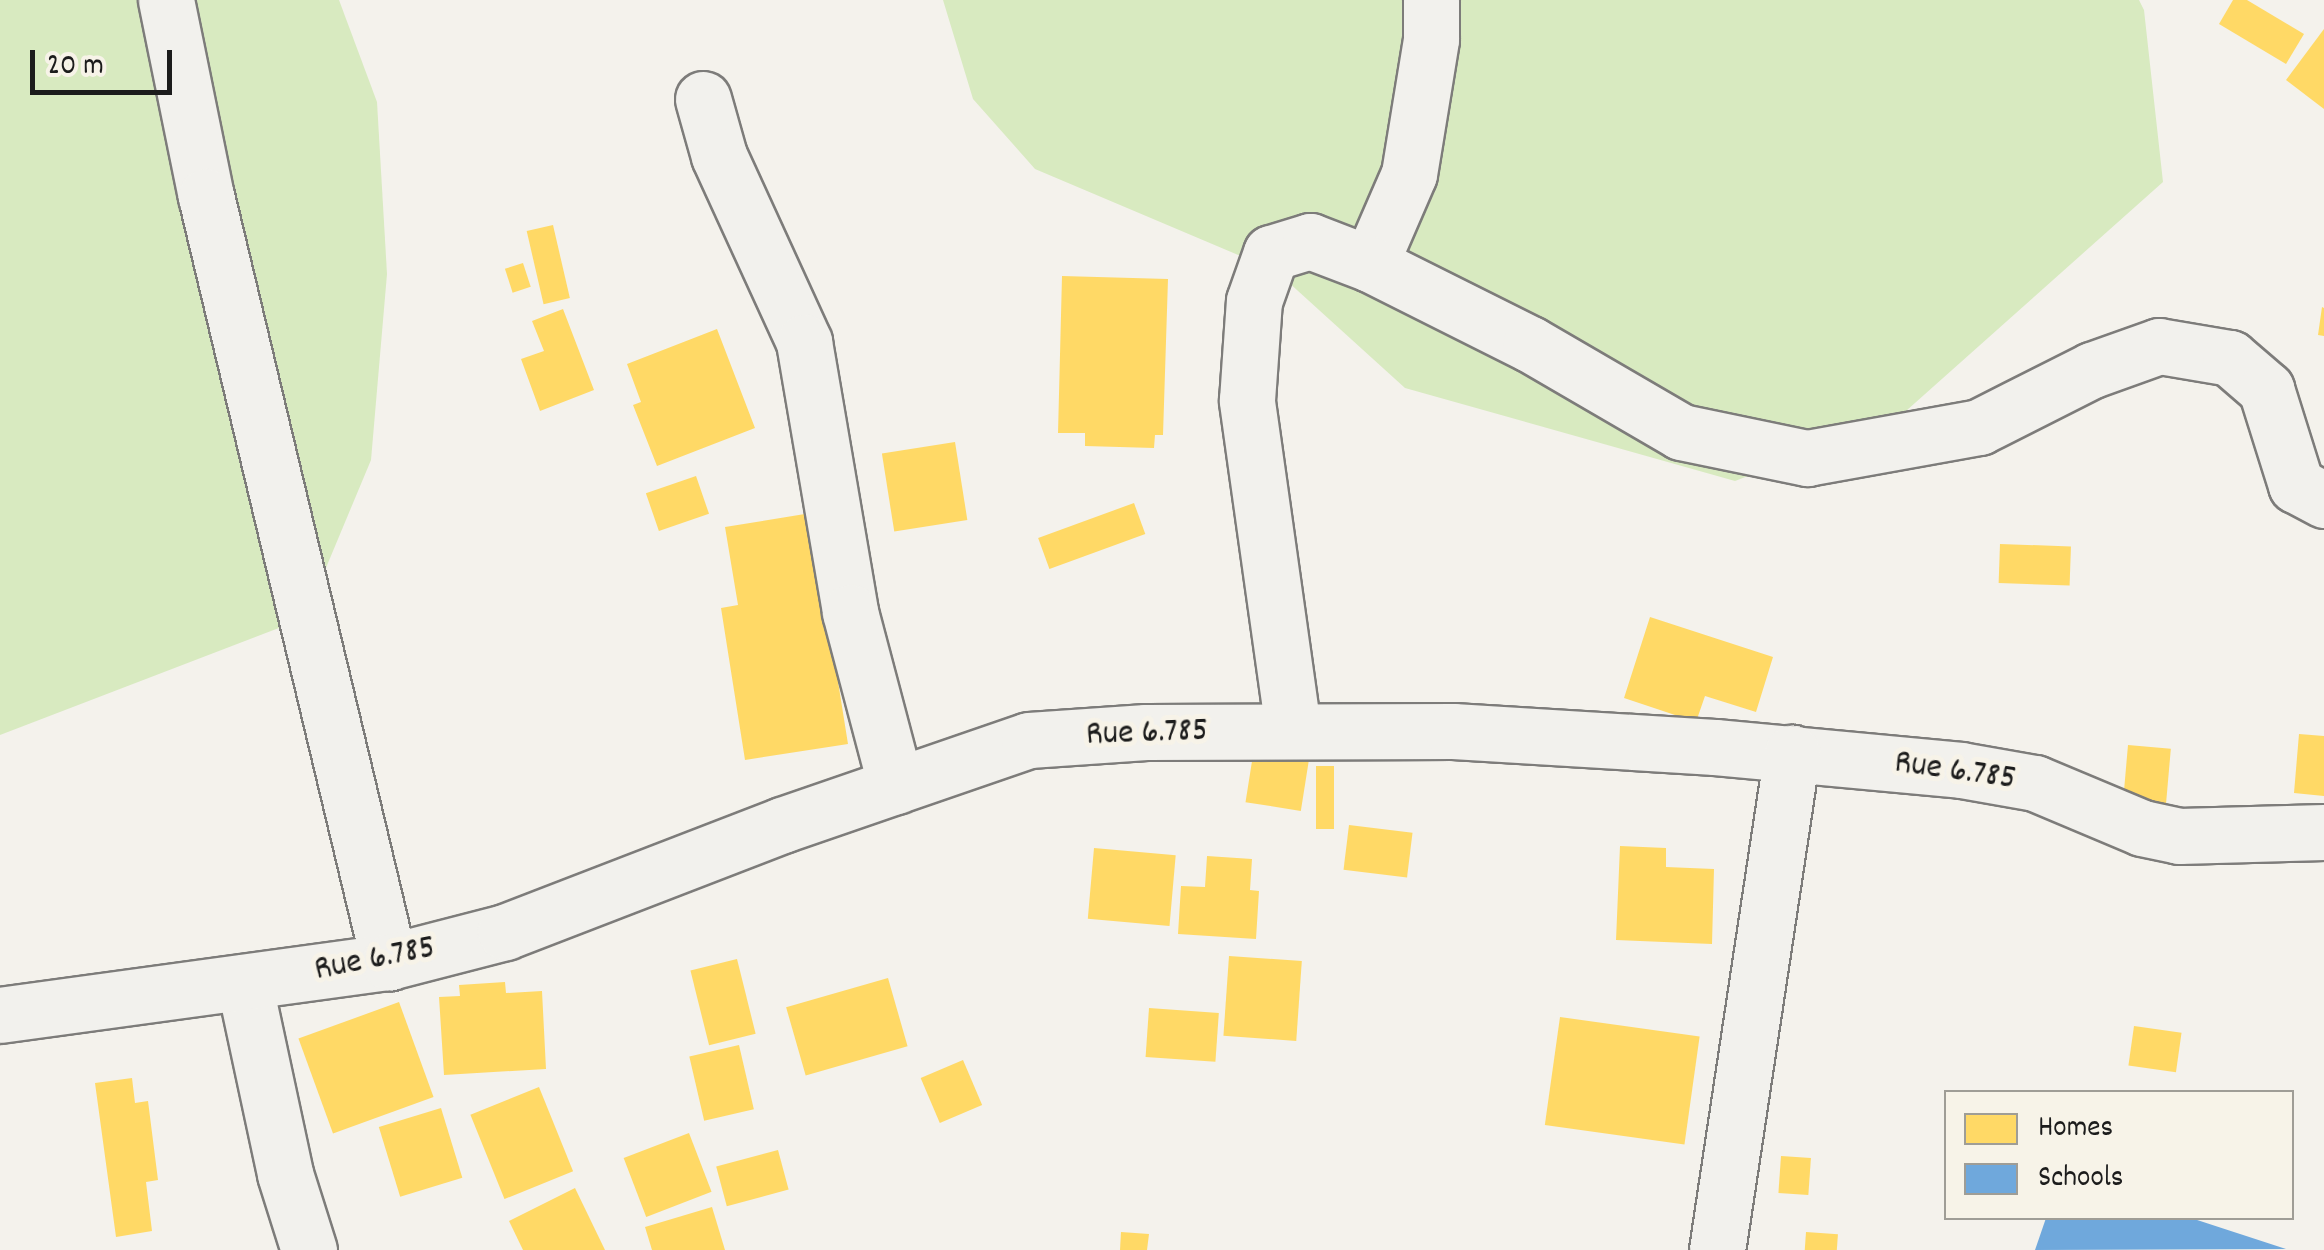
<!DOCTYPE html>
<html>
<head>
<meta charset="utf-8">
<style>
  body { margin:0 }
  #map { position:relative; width:2324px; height:1250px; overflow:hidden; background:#f4f2ec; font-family:Dekko,sans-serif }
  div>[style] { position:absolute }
  .green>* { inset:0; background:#d8eac0 }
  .homes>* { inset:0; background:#ffd966; transform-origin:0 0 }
  .schools>* { inset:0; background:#6fa8dc }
  .roads { filter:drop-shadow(2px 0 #7d7c7a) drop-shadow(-2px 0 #7d7c7a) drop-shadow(0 2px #7d7c7a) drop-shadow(0 -2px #7d7c7a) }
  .street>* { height:55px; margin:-27.5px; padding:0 27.5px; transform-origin:27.5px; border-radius:27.5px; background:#f2f1ed }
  span { translate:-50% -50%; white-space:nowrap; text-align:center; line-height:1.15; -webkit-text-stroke:10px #f7f3e8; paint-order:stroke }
  .street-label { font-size:35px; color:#1c1c1c }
  .legend { position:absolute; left:1944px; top:1090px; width:350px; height:130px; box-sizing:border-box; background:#f7f3e8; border:2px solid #9f9d96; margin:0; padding:12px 18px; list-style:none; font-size:30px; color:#1c1c1c }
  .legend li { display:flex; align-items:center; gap:20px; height:50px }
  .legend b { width:50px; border:2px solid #9f9d96 }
  .scale { position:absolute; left:30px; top:50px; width:142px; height:45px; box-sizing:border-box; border:5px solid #1c1c1c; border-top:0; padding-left:12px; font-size:30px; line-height:35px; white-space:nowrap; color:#1c1c1c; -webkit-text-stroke:8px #f7f3e8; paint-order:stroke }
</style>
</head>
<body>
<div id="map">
  <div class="green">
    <div style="clip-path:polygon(0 0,339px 0,377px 102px,387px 274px,371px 460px,305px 618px,0 735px)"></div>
    <div style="clip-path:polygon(943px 0,2139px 0,2144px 10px,2163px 182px,1897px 419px,1735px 481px,1405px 388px,1276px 271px,1035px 169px,973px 99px)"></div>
  </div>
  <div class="homes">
    <div style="clip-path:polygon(2233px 0,2247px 0,2304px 34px,2286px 64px,2219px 24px)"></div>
    <div style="clip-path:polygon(2324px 29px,2324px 109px,2286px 80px)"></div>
    <div style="left:553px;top:225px;width:75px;height:27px;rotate:77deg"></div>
    <div style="left:523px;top:263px;width:25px;height:19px;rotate:72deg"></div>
    <div style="clip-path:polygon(1062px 276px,1168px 279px,1163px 435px,1155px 435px,1154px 448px,1085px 446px,1085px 433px,1058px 433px)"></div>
    <div style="clip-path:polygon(2322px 307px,2324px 308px,2324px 336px,2318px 335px)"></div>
    <div style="clip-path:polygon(563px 309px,594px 390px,540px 411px,521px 359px,544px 351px,532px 321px)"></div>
    <div style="clip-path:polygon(717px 329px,755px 428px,657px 466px,633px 405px,641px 402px,627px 364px)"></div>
    <div style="left:955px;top:442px;width:79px;height:74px;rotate:81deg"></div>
    <div style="left:696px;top:476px;width:40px;height:53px;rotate:71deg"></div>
    <div style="left:1134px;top:503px;width:33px;height:102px;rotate:70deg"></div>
    <div style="clip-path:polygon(811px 513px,848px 744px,745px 760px,721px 608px,738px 605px,725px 527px)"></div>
    <div style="left:2000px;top:544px;width:71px;height:39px;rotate:2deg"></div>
    <div style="clip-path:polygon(1650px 617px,1773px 657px,1756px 712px,1705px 696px,1696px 722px,1624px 698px)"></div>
    <div style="clip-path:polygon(2299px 734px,2324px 736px,2324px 796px,2294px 793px)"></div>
    <div style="left:1256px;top:736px;width:56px;height:67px;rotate:9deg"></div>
    <div style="left:2128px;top:745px;width:43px;height:66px;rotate:5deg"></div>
    <div style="left:1316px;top:766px;width:18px;height:63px"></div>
    <div style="left:1349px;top:825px;width:64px;height:45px;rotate:7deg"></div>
    <div style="clip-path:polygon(1620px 846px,1666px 848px,1666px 867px,1714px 869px,1712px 944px,1616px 940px)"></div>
    <div style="left:1094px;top:848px;width:82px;height:71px;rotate:5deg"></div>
    <div style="clip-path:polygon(1207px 856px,1252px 859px,1250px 890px,1259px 891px,1256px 939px,1178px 934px,1181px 886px,1205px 887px)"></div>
    <div style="left:1229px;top:956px;width:73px;height:80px;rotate:4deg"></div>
    <div style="left:737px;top:959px;width:77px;height:48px;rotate:76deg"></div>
    <div style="left:888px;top:978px;width:71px;height:106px;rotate:74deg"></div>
    <div style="clip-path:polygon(505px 982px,506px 993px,542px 991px,546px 1069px,444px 1075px,439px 997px,460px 996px,459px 985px)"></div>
    <div style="left:399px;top:1002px;width:101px;height:107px;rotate:70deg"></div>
    <div style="left:1149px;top:1008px;width:70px;height:49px;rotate:4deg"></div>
    <div style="left:1560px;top:1017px;width:141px;height:109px;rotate:8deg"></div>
    <div style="left:2134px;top:1026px;width:48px;height:40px;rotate:8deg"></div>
    <div style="left:739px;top:1045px;width:66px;height:51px;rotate:77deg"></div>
    <div style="left:963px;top:1060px;width:49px;height:46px;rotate:67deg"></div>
    <div style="clip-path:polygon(132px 1078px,135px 1103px,148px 1101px,158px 1180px,146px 1182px,152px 1231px,116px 1237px,95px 1083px)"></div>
    <div style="left:539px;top:1087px;width:91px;height:74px;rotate:68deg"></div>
    <div style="left:441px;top:1108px;width:73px;height:65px;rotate:73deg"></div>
    <div style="left:689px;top:1133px;width:63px;height:70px;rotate:69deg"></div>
    <div style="left:778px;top:1150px;width:41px;height:64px;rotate:75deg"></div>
    <div style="left:1781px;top:1156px;width:30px;height:37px;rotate:4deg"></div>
    <div style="clip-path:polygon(575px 1188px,605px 1250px,523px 1250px,509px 1221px)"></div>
    <div style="clip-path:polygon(712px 1207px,725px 1250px,652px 1250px,645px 1227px)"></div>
    <div style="clip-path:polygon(1121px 1232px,1149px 1234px,1147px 1250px,1120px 1250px)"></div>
    <div style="left:1806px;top:1232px;width:32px;height:18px;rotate:4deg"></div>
  </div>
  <div class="schools">
    <div style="clip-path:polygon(2046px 1218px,2191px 1218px,2286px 1249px,2035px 1250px)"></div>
  </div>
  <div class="roads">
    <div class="street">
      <div style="left:166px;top:0;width:200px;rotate:78.5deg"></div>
      <div style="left:206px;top:196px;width:788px;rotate:76.56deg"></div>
      <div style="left:703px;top:99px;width:59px;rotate:74.3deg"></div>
      <div style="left:719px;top:156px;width:205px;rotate:65.4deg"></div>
      <div style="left:804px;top:342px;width:274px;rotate:80.3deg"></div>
      <div style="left:850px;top:612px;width:180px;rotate:75.2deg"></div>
      <div style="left:1370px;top:264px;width:98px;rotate:-66.6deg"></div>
      <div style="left:1409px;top:174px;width:137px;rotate:-80.7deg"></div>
      <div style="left:1431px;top:39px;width:39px;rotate:-90deg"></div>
      <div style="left:1293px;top:729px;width:332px;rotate:-98deg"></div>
      <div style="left:1247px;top:400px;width:99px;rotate:-86deg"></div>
      <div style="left:1254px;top:301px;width:51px;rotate:-70.5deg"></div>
      <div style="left:1271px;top:253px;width:41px;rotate:-17.1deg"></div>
      <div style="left:1310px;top:241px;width:64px;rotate:21deg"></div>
      <div style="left:1370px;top:264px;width:179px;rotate:26.6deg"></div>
      <div style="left:1530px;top:344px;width:175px;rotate:30.2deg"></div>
      <div style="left:1681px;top:432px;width:129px;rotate:11.7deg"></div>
      <div style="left:1807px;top:458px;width:175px;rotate:-10.2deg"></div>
      <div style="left:1979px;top:427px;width:127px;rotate:-26.8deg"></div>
      <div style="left:2092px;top:370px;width:71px;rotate:-19.7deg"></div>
      <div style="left:2159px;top:346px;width:72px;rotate:9.6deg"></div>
      <div style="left:2230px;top:358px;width:48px;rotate:40.7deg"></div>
      <div style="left:2266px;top:389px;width:101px;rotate:72.6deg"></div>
      <div style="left:2296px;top:485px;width:32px;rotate:28deg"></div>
      <div style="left:244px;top:982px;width:196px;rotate:77.9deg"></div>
      <div style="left:285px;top:1174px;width:80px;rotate:72.5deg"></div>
      <div style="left:0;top:1015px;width:393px;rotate:-7.8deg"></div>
      <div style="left:389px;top:962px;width:120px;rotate:-14.5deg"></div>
      <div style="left:505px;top:932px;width:297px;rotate:-21.1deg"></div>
      <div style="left:782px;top:825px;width:261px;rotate:-19deg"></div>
      <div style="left:1029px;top:740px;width:117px;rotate:-3.9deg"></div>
      <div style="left:1146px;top:732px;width:307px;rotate:-0.2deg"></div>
      <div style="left:1453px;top:731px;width:262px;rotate:3.5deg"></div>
      <div style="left:1715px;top:747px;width:247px;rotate:5.3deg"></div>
      <div style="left:1961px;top:770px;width:75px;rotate:10deg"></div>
      <div style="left:2035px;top:783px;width:116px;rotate:22.8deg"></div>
      <div style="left:2142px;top:828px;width:38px;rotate:12deg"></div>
      <div style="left:2179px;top:836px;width:145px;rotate:-1.6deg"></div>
      <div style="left:1717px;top:1250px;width:503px;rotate:-81.42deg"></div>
    </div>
  </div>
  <div class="street-label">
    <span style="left:1147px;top:734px;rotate:-2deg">Rue 6.785</span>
    <span style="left:1955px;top:772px;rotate:8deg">Rue 6.785</span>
    <span style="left:375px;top:960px;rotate:-11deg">Rue 6.785</span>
  </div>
  <ul class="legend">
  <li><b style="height:28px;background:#ffd966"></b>Homes</li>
  <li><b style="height:28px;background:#6fa8dc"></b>Schools</li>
  </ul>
  <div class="scale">20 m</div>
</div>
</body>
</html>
